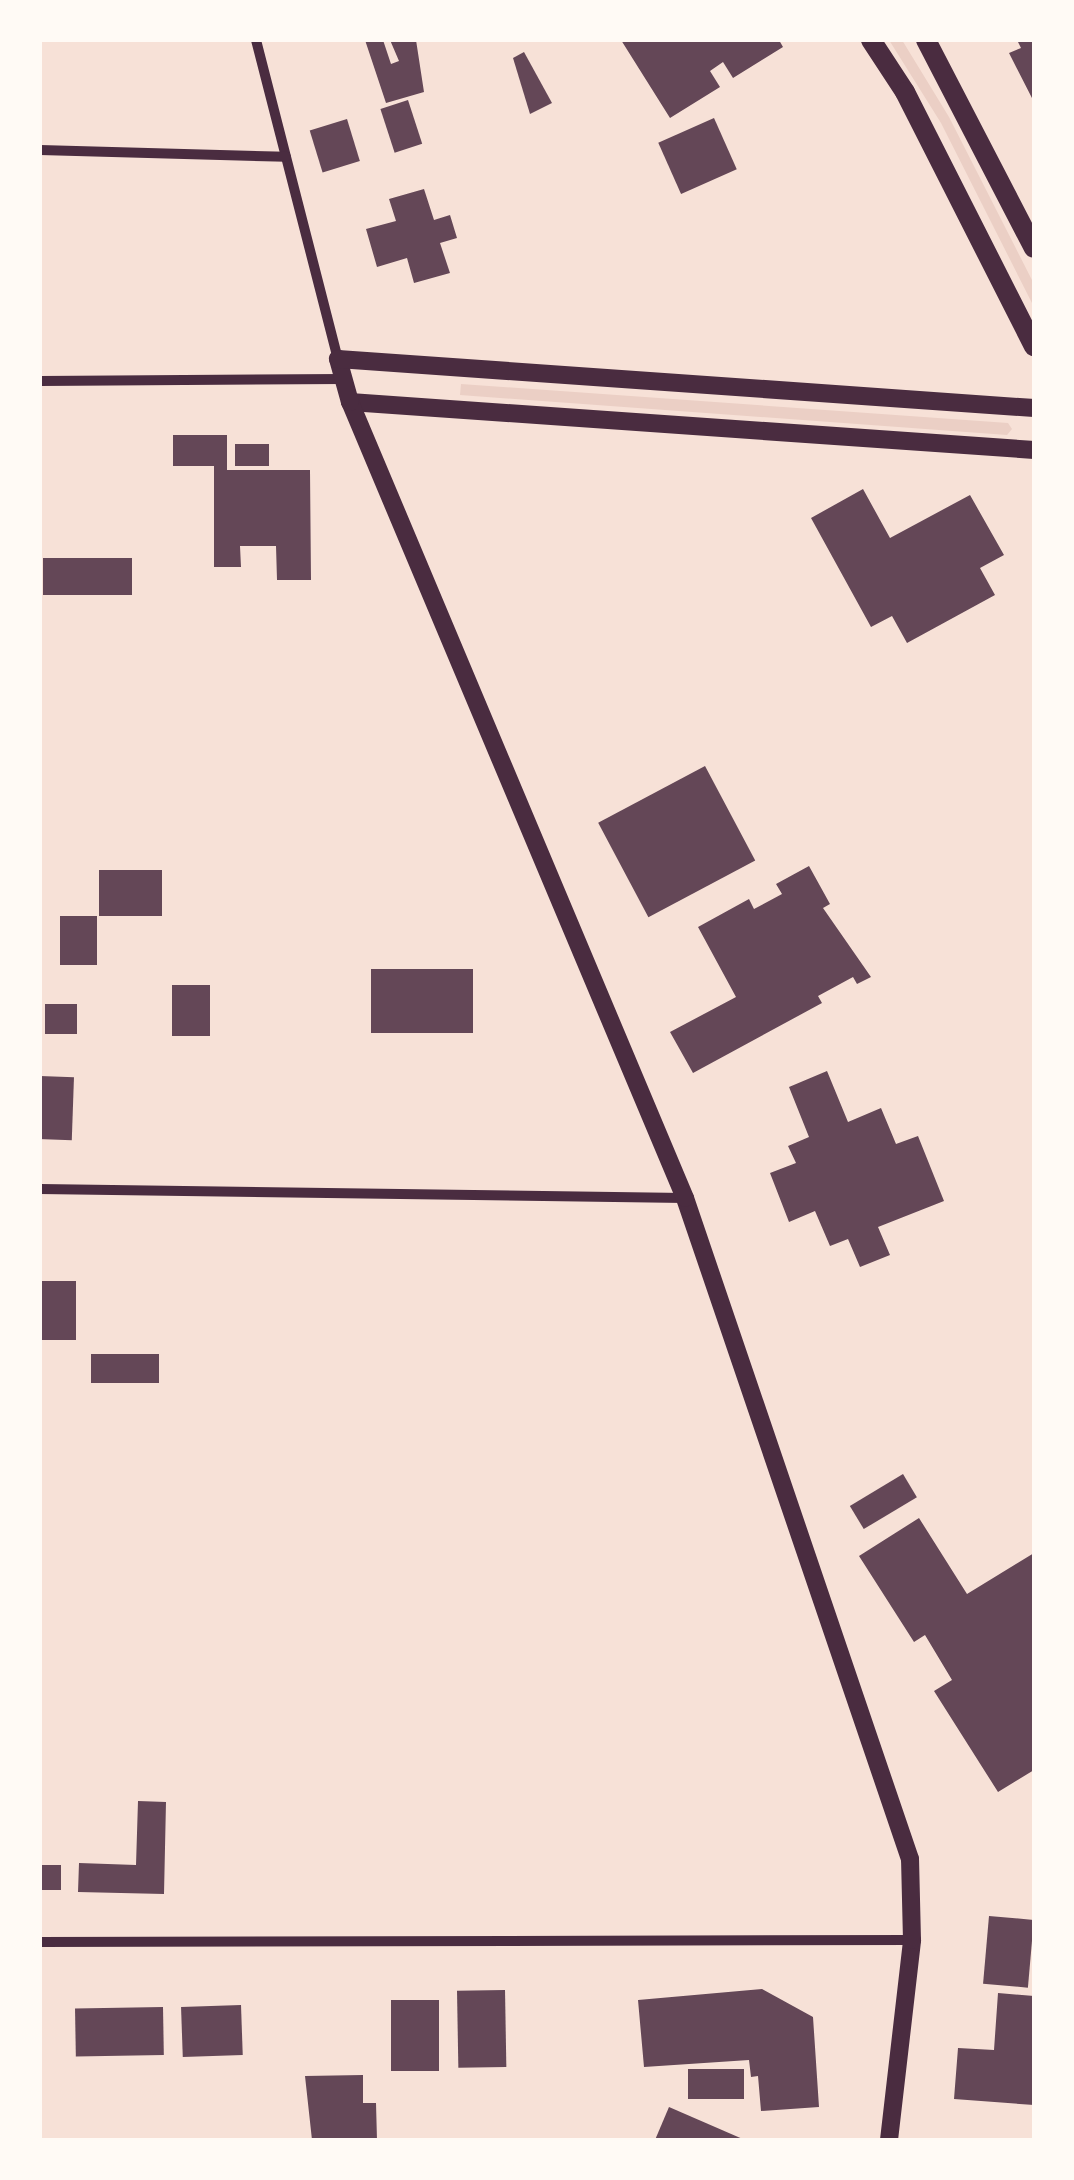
<!DOCTYPE html>
<html>
<head>
<meta charset="utf-8">
<style>
  body { margin:0 }
  #map { position:relative; width:1074px; height:2180px; overflow:hidden; background:#f7e1d7; font-family:Georgia,serif }
  div>[style] { position:absolute }
  .green>* { inset:0; background:#ebcfc5 }
  .building>* { inset:0; background:#644757; transform-origin:0 0 }
  .minor>* { height:10px; margin:-5px; padding:0 5px; transform-origin:5px; border-radius:5px; background:#4a2c40 }
  .tertiary>* { height:18px; margin:-9px; padding:0 9px; transform-origin:9px; border-radius:9px; background:#4a2c40 }
  .secondary>* { height:20px; margin:-10px; padding:0 10px; transform-origin:10px; border-radius:10px; background:#4a2c40 }
  span { translate:-50% -50%; white-space:nowrap; text-align:center; line-height:1.15; -webkit-text-stroke:10px #fffaf5; paint-order:stroke }
  .frame { position:absolute; inset:0; border:42px solid #fffaf5; pointer-events:none }
</style>
</head>
<body>
<div id="map">
  <div class="green">
    <div style="clip-path:polygon(889px 40px,902px 40px,949px 117px,1034px 284px,1034px 307px,941px 123px)"></div>
    <div style="clip-path:polygon(461px 384px,1008px 423px,1012px 429px,1007px 435px,460px 395px)"></div>
  </div>
  <div class="building">
    <div style="clip-path:polygon(365px 40px,383px 40px,391px 64px,399px 61px,390px 40px,416px 40px,424px 92px,386px 103px)"></div>
    <div style="clip-path:polygon(621px 40px,779px 40px,783px 47px,733px 78px,723px 62px,710px 71px,720px 87px,670px 118px)"></div>
    <div style="clip-path:polygon(1017px 40px,1034px 40px,1034px 102px,1009px 53px,1021px 48px)"></div>
    <div style="clip-path:polygon(524px 52px,552px 103px,530px 114px,513px 58px)"></div>
    <div style="left:408px;top:100px;width:46px;height:29px;rotate:72deg"></div>
    <div style="left:714px;top:118px;width:56px;height:61px;rotate:66deg"></div>
    <div style="left:347px;top:119px;width:44px;height:39px;rotate:73deg"></div>
    <div style="clip-path:polygon(424px 189px,434px 220px,450px 215px,457px 238px,440px 243px,450px 273px,414px 283px,407px 258px,377px 267px,366px 229px,396px 221px,389px 199px)"></div>
    <div style="clip-path:polygon(173px 435px,227px 435px,227px 470px,310px 470px,311px 580px,277px 580px,276px 546px,240px 546px,241px 567px,214px 567px,214px 466px,173px 466px)"></div>
    <div style="left:235px;top:444px;width:34px;height:22px"></div>
    <div style="clip-path:polygon(863px 489px,890px 538px,970px 495px,1004px 555px,980px 568px,995px 595px,907px 643px,892px 616px,871px 627px,811px 518px)"></div>
    <div style="left:43px;top:558px;width:89px;height:37px"></div>
    <div style="left:705px;top:766px;width:107px;height:121px;rotate:62deg"></div>
    <div style="clip-path:polygon(809px 866px,830px 904px,823px 908px,871px 977px,857px 984px,853px 977px,818px 996px,822px 1003px,693px 1073px,670px 1032px,736px 997px,698px 927px,749px 899px,754px 909px,782px 894px,776px 884px)"></div>
    <div style="left:162px;top:870px;width:46px;height:63px;rotate:90deg"></div>
    <div style="left:60px;top:916px;width:37px;height:49px"></div>
    <div style="left:371px;top:969px;width:102px;height:64px"></div>
    <div style="left:172px;top:985px;width:38px;height:51px"></div>
    <div style="left:45px;top:1004px;width:32px;height:30px"></div>
    <div style="clip-path:polygon(827px 1071px,848px 1122px,881px 1108px,896px 1144px,918px 1136px,944px 1201px,878px 1227px,890px 1255px,860px 1267px,848px 1239px,830px 1246px,815px 1211px,789px 1222px,770px 1173px,796px 1163px,788px 1146px,809px 1137px,789px 1087px)"></div>
    <div style="left:40px;top:1076px;width:34px;height:63px;rotate:2deg"></div>
    <div style="left:41px;top:1281px;width:35px;height:59px"></div>
    <div style="left:91px;top:1354px;width:68px;height:29px"></div>
    <div style="left:903px;top:1474px;width:27px;height:62px;rotate:59deg"></div>
    <div style="clip-path:polygon(919px 1518px,967px 1594px,1034px 1553px,1034px 1770px,998px 1792px,934px 1691px,952px 1680px,925px 1635px,914px 1642px,859px 1556px)"></div>
    <div style="clip-path:polygon(138px 1801px,166px 1802px,164px 1894px,78px 1892px,79px 1863px,136px 1865px)"></div>
    <div style="left:40px;top:1865px;width:21px;height:25px"></div>
    <div style="left:989px;top:1916px;width:45px;height:68px;rotate:5deg"></div>
    <div style="clip-path:polygon(762px 1989px,813px 2017px,819px 2107px,761px 2111px,758px 2076px,751px 2077px,749px 2060px,644px 2067px,638px 2000px)"></div>
    <div style="left:505px;top:1990px;width:77px;height:48px;rotate:89deg"></div>
    <div style="clip-path:polygon(998px 1993px,1034px 1996px,1034px 2105px,954px 2099px,958px 2048px,994px 2050px)"></div>
    <div style="left:391px;top:2000px;width:48px;height:71px"></div>
    <div style="left:241px;top:2005px;width:50px;height:60px;rotate:88deg"></div>
    <div style="left:163px;top:2007px;width:48px;height:88px;rotate:89deg"></div>
    <div style="left:688px;top:2069px;width:56px;height:30px"></div>
    <div style="clip-path:polygon(363px 2075px,363px 2103px,376px 2103px,377px 2140px,312px 2140px,305px 2076px)"></div>
    <div style="clip-path:polygon(669px 2107px,745px 2140px,655px 2140px)"></div>
  </div>
  <div class="minor">
    <div style="left:256px;top:40px;width:329px;rotate:75.6deg"></div>
    <div style="left:40px;top:150px;width:246px;rotate:1.6deg"></div>
    <div style="left:40px;top:381px;width:303px;rotate:-0.4deg"></div>
    <div style="left:40px;top:1189px;width:645px;rotate:0.8deg"></div>
    <div style="left:40px;top:1942px;width:872px;rotate:-0.13deg"></div>
  </div>
  <div class="tertiary">
    <div style="left:350px;top:402px;width:686px;rotate:4.01deg"></div>
    <div style="left:889px;top:2140px;width:201px;rotate:-83.4deg"></div>
    <div style="left:912px;top:1940px;width:81px;rotate:-91.4deg"></div>
    <div style="left:910px;top:1859px;width:698px;rotate:-108.8deg"></div>
    <div style="left:685px;top:1198px;width:864px;rotate:-112.82deg"></div>
    <div style="left:350px;top:402px;width:45px;rotate:-105.6deg"></div>
    <div style="left:338px;top:359px;width:698px;rotate:4.03deg"></div>
  </div>
  <div class="secondary">
    <div style="left:871px;top:40px;width:62px;rotate:56.8deg"></div>
    <div style="left:905px;top:92px;width:285px;rotate:63.1deg"></div>
    <div style="left:926px;top:40px;width:234px;rotate:62.6deg"></div>
  </div>
  <div class="frame"></div>
</div>
</body>
</html>
